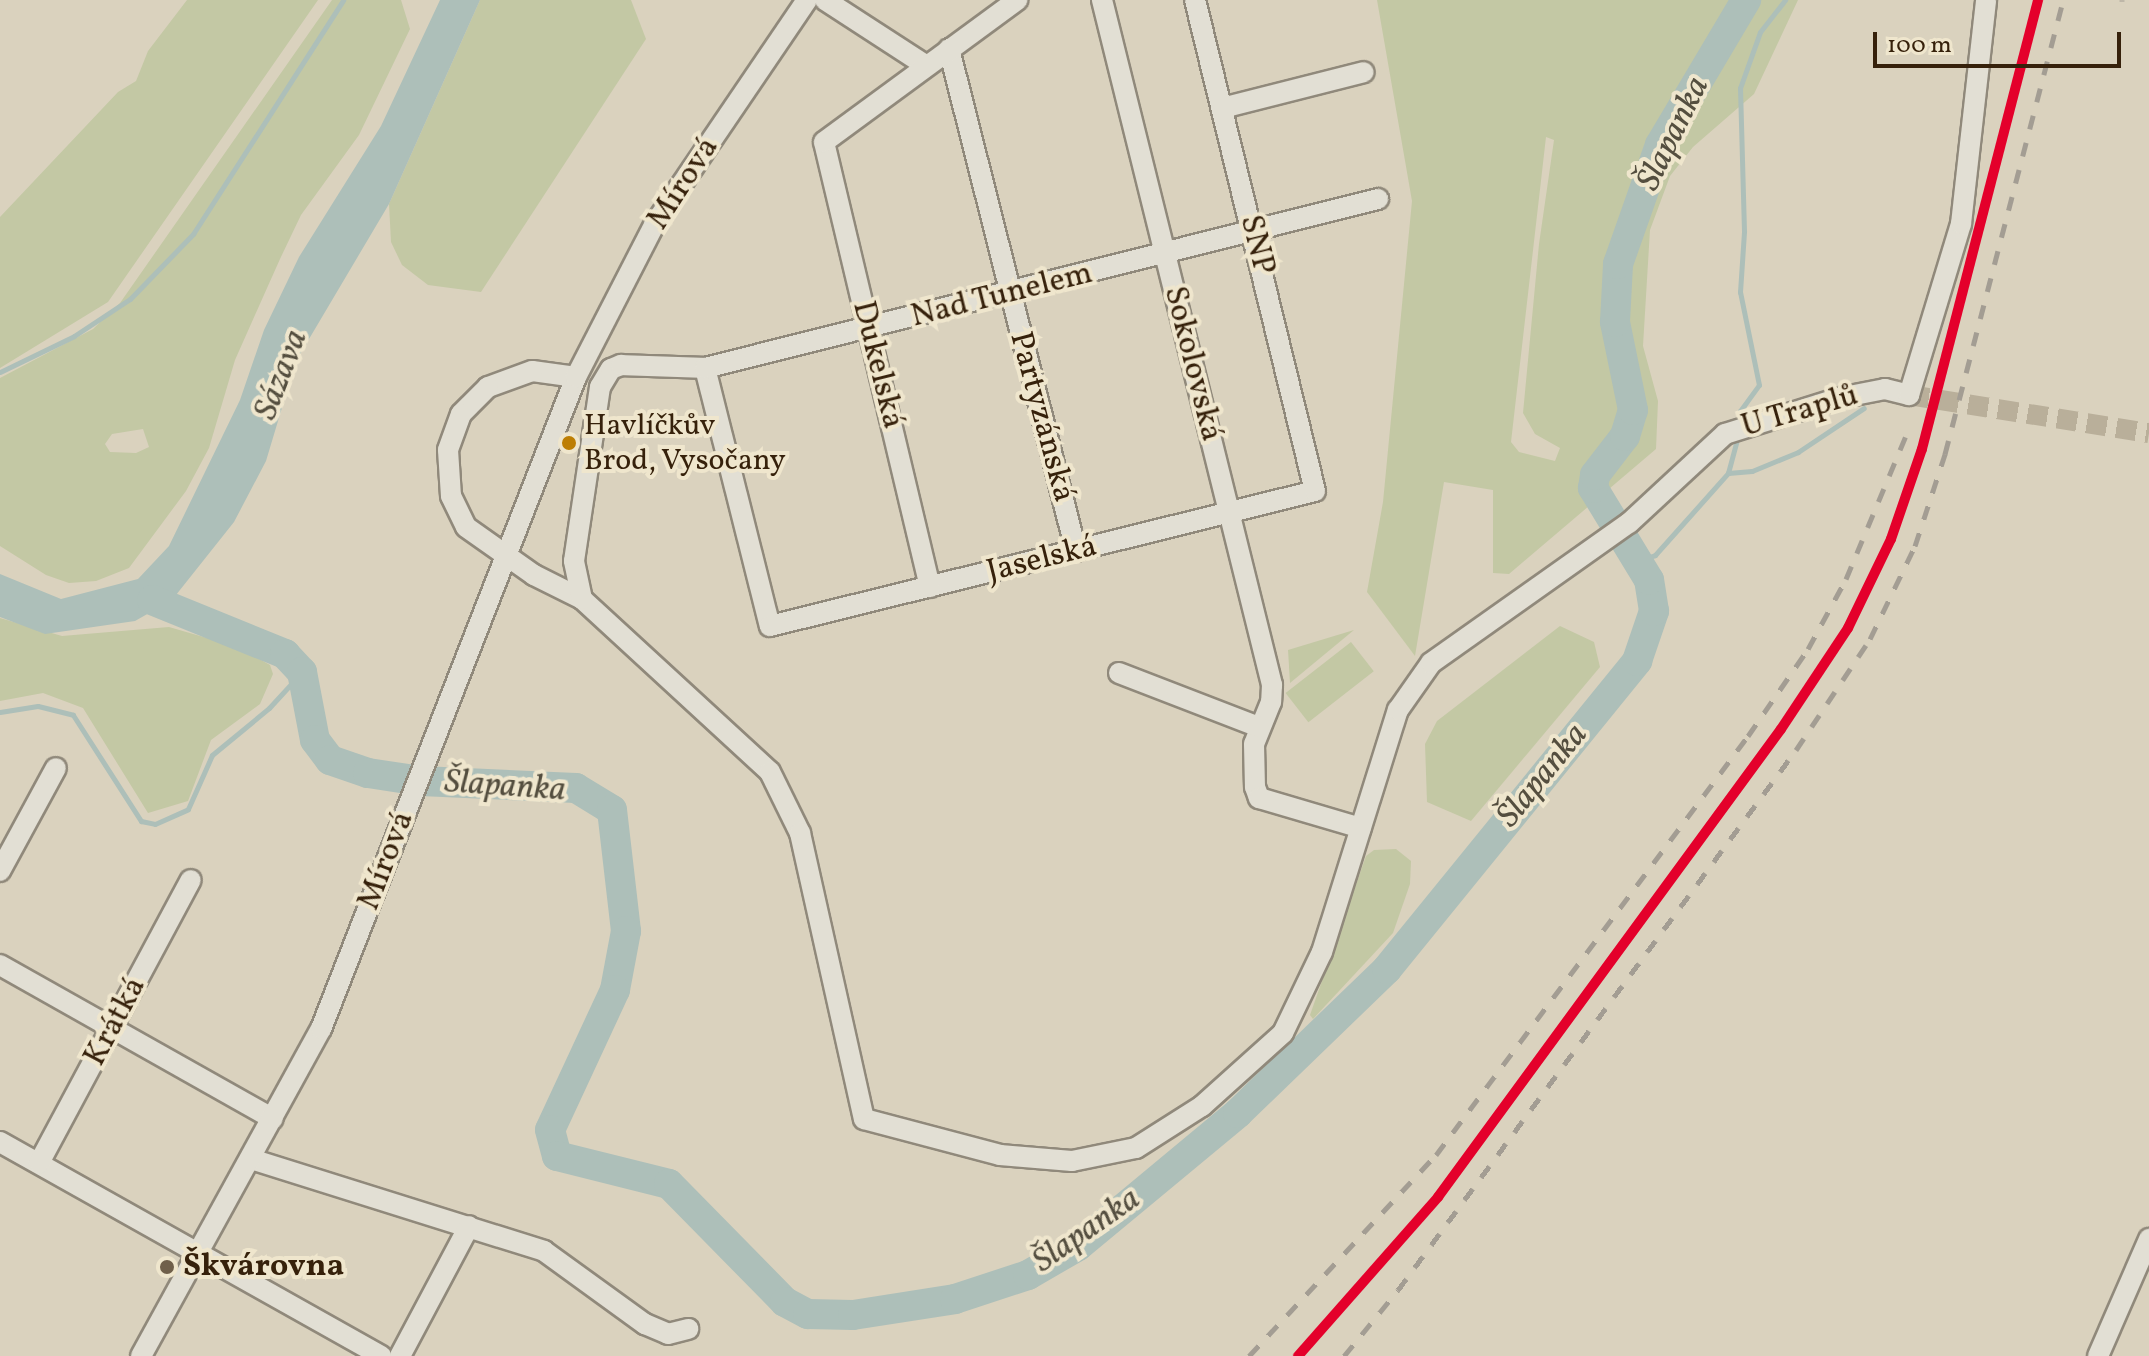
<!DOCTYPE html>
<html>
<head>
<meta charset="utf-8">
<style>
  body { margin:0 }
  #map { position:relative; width:2149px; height:1356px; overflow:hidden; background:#dad2be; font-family:Vollkorn,serif }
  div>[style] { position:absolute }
  .green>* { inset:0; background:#c3c8a4; transform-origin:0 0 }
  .water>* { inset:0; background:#adbfb9 }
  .stream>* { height:5px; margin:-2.5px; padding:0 2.5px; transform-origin:2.5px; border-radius:2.5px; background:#adbfb9 }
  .river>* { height:30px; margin:-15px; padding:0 15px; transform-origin:15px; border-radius:15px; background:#adbfb9 }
  .minor-tunnel>* { height:20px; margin-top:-10px; transform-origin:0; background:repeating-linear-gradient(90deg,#b9af9a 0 20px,transparent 0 30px) }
  .roads { filter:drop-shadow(2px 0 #90897b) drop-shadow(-2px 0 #90897b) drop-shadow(0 2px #90897b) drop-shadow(0 -2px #90897b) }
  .minor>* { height:20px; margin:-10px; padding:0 10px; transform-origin:10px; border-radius:10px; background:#e2dfd4 }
  .rail>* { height:5px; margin-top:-2.5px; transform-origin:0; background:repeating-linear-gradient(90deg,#a39d93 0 14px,transparent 0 28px) }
  .rail-1>* { height:10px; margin:-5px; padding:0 5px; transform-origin:5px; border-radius:5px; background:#e4002b }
  .dots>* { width:22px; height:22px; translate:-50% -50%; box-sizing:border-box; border:4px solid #efe6cd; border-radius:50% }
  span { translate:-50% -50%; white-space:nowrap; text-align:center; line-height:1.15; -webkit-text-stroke:8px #efe6cd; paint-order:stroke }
  .bus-label { font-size:30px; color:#36210b }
  .left { translate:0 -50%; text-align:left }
  .street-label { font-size:32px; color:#36210b }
  .poi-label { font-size:32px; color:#36210b; font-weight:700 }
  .water-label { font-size:34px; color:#544e3f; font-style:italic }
  .scale { position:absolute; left:1873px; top:32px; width:248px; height:36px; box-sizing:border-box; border:4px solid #36210b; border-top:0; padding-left:10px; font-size:24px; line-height:28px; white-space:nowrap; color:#36210b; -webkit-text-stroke:6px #efe6cd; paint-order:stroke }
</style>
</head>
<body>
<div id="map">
  <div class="green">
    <div style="clip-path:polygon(187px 0,318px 0,108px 302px,0 368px,0 217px,118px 92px,136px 81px,148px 51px)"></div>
    <div style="clip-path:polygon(evenodd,332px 0,401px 0,410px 29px,359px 135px,301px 215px,280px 259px,235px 360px,209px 448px,186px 491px,129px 568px,96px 581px,69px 583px,46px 575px,0 546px,0 378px,93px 329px,120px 303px,332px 0,143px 429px,149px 447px,136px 453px,110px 452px,105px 444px,112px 434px,143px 429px)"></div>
    <div style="clip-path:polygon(480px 0,631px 0,646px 39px,481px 292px,428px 285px,402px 265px,391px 242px,389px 204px)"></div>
    <div style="clip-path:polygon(evenodd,1377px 0,1798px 0,1754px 94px,1693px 147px,1670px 176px,1650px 230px,1643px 346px,1658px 401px,1656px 449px,1509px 574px,1493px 573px,1493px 490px,1444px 482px,1415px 656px,1367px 592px,1383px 502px,1412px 201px,1377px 0,1546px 137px,1554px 140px,1539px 244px,1523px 413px,1535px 434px,1560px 448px,1555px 461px,1519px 452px,1511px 442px,1546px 137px)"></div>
    <div style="clip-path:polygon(0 618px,62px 636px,169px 627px,238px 647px,270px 665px,273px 674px,260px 704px,211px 740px,188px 801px,148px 813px,83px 708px,43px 693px,0 701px)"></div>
    <div style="clip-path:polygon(1560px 626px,1594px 642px,1600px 667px,1471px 821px,1427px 802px,1425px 744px,1437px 721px)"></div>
    <div style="clip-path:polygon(1354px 630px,1290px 683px,1288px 650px)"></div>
    <div style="left:1351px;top:642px;width:37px;height:83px;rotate:52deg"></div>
    <div style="clip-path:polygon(1396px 849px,1411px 861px,1410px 884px,1393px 933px,1313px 1019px,1310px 1015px,1366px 856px,1374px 850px)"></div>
  </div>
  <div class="water">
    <div style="clip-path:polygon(440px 0,480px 0,389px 204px,296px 361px,266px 461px,234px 522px,172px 600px,135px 621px,45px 634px,0 617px,0 574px,61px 599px,138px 579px,169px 546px,240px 400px,264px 330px,299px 257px,381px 126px)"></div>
  </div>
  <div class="stream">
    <div style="left:0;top:372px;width:82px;rotate:-25.9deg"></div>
    <div style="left:74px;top:336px;width:67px;rotate:-33.5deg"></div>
    <div style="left:130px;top:299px;width:91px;rotate:-45.9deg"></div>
    <div style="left:193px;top:234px;width:278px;rotate:-57.3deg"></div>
    <div style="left:1739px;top:426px;width:15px;rotate:-86deg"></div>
    <div style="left:1740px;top:411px;width:32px;rotate:-54deg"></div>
    <div style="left:1759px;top:385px;width:95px;rotate:-101.5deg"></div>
    <div style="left:1740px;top:292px;width:61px;rotate:-86.2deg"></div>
    <div style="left:1744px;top:231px;width:143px;rotate:-91.6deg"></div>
    <div style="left:1740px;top:88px;width:59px;rotate:-70.3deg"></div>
    <div style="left:1760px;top:32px;width:41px;rotate:-52deg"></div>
    <div style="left:1728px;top:473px;width:38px;rotate:-75deg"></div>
    <div style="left:1638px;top:561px;width:18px;rotate:-19deg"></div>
    <div style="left:1655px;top:555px;width:110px;rotate:-48.3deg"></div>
    <div style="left:1728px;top:473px;width:24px;rotate:-5deg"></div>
    <div style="left:1752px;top:471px;width:50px;rotate:-22.4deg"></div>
    <div style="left:1798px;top:452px;width:79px;rotate:-33.7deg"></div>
    <div style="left:0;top:712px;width:38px;rotate:-9deg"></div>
    <div style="left:38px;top:706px;width:36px;rotate:14deg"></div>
    <div style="left:73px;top:715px;width:126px;rotate:57.3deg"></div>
    <div style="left:141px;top:821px;width:14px;rotate:12deg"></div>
    <div style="left:155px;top:824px;width:36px;rotate:-24deg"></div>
    <div style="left:188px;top:809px;width:59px;rotate:-66deg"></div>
    <div style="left:212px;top:755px;width:74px;rotate:-39.5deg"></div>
    <div style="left:269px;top:708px;width:49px;rotate:-47.5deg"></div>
  </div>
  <div class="river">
    <div style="left:152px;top:600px;width:144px;rotate:22.1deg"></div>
    <div style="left:285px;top:654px;width:25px;rotate:47deg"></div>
    <div style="left:302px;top:672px;width:69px;rotate:79.2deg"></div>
    <div style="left:315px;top:740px;width:25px;rotate:53deg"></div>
    <div style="left:330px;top:760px;width:40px;rotate:18.9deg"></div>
    <div style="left:368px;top:773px;width:54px;rotate:8.6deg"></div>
    <div style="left:421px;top:781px;width:155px;rotate:2.6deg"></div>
    <div style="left:576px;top:788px;width:42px;rotate:31.4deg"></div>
    <div style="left:612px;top:810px;width:122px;rotate:83.4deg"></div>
    <div style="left:626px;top:931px;width:60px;rotate:100.6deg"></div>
    <div style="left:615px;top:990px;width:154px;rotate:114.9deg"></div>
    <div style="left:550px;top:1130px;width:27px;rotate:75deg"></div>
    <div style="left:557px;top:1156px;width:115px;rotate:14deg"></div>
    <div style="left:669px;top:1184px;width:165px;rotate:45.5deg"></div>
    <div style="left:785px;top:1302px;width:26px;rotate:28deg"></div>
    <div style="left:808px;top:1314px;width:45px;rotate:1.3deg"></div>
    <div style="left:853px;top:1315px;width:103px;rotate:-8.9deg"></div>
    <div style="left:955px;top:1299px;width:77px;rotate:-18.2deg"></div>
    <div style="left:1028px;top:1275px;width:58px;rotate:-30.1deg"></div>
    <div style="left:1078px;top:1246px;width:208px;rotate:-39.7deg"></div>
    <div style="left:1238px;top:1113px;width:207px;rotate:-44deg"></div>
    <div style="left:1387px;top:969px;width:397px;rotate:-50.9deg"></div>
    <div style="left:1637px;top:661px;width:53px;rotate:-71.2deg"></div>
    <div style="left:1654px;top:611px;width:31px;rotate:-99deg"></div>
    <div style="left:1649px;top:580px;width:108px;rotate:-121.3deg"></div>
    <div style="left:1593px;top:488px;width:13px;rotate:-81deg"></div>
    <div style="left:1595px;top:475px;width:49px;rotate:-52.4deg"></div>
    <div style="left:1625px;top:436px;width:27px;rotate:-73deg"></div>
    <div style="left:1633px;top:410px;width:90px;rotate:-101.6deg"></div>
    <div style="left:1615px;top:322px;width:58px;rotate:-87deg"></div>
    <div style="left:1618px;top:264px;width:126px;rotate:-70.6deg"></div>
    <div style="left:1660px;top:145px;width:169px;rotate:-59.3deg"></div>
  </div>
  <div class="minor-tunnel">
    <div style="left:1909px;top:395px;width:243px;rotate:9deg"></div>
  </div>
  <div class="roads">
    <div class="minor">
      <div style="left:825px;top:0;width:119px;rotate:33deg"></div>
      <div style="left:1102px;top:0;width:706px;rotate:76.06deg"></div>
      <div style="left:1272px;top:685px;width:17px;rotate:93deg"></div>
      <div style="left:1271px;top:702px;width:45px;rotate:112deg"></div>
      <div style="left:1254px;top:744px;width:43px;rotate:88.7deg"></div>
      <div style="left:1255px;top:787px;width:12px;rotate:70deg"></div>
      <div style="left:1259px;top:798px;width:106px;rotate:16.4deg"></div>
      <div style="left:949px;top:49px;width:518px;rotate:75.8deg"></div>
      <div style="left:1222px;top:108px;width:146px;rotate:-14.2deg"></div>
      <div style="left:705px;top:368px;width:266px;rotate:75.9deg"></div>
      <div style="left:770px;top:626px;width:561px;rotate:-13.91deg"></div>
      <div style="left:1315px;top:491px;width:505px;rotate:-103.73deg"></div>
      <div style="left:576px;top:377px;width:44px;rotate:-172.2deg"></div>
      <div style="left:532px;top:371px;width:47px;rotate:160deg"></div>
      <div style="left:488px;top:387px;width:38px;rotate:135deg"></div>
      <div style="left:461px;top:414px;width:38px;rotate:110deg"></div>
      <div style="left:448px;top:450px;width:46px;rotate:86.3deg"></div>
      <div style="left:451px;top:496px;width:34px;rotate:64deg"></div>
      <div style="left:466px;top:527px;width:83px;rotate:35.2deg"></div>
      <div style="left:534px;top:575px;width:54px;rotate:26.6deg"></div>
      <div style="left:582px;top:599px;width:255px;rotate:42.6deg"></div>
      <div style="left:770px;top:772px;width:68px;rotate:63.8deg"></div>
      <div style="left:800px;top:833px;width:293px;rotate:77.4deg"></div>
      <div style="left:864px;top:1119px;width:141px;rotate:14.8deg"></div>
      <div style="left:1000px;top:1155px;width:72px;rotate:4.8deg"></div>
      <div style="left:1072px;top:1161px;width:65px;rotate:-11.5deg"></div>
      <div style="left:1136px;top:1148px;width:78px;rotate:-32.5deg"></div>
      <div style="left:1202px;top:1106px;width:109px;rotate:-42deg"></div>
      <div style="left:1283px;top:1033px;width:90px;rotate:-64.3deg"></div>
      <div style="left:1322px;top:952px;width:254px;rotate:-72.6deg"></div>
      <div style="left:1398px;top:710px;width:57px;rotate:-54.9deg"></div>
      <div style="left:1431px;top:663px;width:242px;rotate:-35.3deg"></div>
      <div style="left:1629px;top:523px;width:131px;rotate:-42.8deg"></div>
      <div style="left:1725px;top:434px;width:120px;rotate:-17.5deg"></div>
      <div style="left:1839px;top:398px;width:47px;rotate:-11.1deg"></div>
      <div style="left:1885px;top:389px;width:25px;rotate:14deg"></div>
      <div style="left:1909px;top:395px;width:179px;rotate:-73.1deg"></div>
      <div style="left:1961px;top:224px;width:225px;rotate:-83.6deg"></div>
      <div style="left:930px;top:587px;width:457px;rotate:-103.4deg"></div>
      <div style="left:824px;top:142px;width:240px;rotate:-36.3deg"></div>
      <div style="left:582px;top:599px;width:39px;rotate:-102deg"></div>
      <div style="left:574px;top:561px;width:176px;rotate:-81.5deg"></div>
      <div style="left:600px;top:387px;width:21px;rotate:-59deg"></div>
      <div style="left:611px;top:369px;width:11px;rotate:-22deg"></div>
      <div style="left:621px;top:365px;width:84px;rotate:2deg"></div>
      <div style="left:705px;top:368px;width:694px;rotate:-14.1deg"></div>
      <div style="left:1119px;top:673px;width:150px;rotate:21.1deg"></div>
      <div style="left:0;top:871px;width:117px;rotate:-61.5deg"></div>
      <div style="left:0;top:965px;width:313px;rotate:29.4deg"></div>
      <div style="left:0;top:1142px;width:437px;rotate:29.3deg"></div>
      <div style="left:251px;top:1159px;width:307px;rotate:17.4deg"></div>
      <div style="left:544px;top:1251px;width:125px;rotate:35.9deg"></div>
      <div style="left:645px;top:1324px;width:25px;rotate:23deg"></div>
      <div style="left:668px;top:1334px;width:21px;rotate:-14deg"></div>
      <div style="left:39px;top:1163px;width:321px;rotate:-61.8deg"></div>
      <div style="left:141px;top:1356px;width:373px;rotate:-61.2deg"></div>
      <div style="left:321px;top:1029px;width:700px;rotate:-68.64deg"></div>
      <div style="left:576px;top:377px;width:171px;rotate:-62.8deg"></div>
      <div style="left:654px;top:225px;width:272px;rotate:-55.8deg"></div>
      <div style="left:400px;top:1356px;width:147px;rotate:-62deg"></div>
      <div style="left:2098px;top:1356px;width:128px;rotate:-66.4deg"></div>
    </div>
  </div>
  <div class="rail">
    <div style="left:2122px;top:1px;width:1px;rotate:-90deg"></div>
    <div style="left:1249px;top:1356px;width:275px;rotate:-47.1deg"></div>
    <div style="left:1436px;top:1155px;width:522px;rotate:-53.33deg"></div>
    <div style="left:1748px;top:736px;width:106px;rotate:-55.4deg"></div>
    <div style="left:1808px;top:649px;width:80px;rotate:-61.5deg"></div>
    <div style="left:1846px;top:579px;width:160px;rotate:-67.3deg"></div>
    <div style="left:1344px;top:1356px;width:85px;rotate:-50.7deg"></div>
    <div style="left:1398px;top:1290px;width:671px;rotate:-53.61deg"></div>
    <div style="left:1796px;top:750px;width:133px;rotate:-56.3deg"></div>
    <div style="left:1870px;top:639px;width:103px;rotate:-64.2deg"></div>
    <div style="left:1915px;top:546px;width:97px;rotate:-71.9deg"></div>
    <div style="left:1945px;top:454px;width:469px;rotate:-75.4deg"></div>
  </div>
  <div class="rail-1">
    <div style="left:1298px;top:1356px;width:212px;rotate:-48.6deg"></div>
    <div style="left:1438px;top:1197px;width:580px;rotate:-53.76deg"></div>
    <div style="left:1781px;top:729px;width:121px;rotate:-56.4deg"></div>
    <div style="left:1848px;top:628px;width:99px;rotate:-64.2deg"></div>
    <div style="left:1891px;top:539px;width:95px;rotate:-71deg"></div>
    <div style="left:1922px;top:449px;width:464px;rotate:-75.5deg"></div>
  </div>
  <div class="dots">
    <div style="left:569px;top:443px;background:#bd7e03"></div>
    <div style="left:167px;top:1267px;background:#6f5f4a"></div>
  </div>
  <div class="bus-label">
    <span class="left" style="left:584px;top:443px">Havlíčkův<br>Brod, Vysočany</span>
  </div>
  <div class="street-label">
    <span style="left:684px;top:184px;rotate:-57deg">Mírová</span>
    <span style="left:1256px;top:245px;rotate:76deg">SNP</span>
    <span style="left:1002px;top:296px;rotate:-14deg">Nad Tunelem</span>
    <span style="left:1192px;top:364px;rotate:76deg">Sokolovská</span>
    <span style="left:877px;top:365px;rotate:76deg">Dukelská</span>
    <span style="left:1800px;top:412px;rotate:-16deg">U Traplů</span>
    <span style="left:1041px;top:417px;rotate:75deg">Partyzánská</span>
    <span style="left:1042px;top:560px;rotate:-14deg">Jaselská</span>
    <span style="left:387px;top:861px;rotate:-69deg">Mírová</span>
    <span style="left:116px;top:1022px;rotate:-62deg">Krátká</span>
  </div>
  <div class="poi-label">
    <span class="left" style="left:183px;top:1267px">Škvárovna</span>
  </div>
  <div class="water-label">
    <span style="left:1674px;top:134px;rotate:-64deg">Šlapanka</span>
    <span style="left:282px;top:375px;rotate:-69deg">Sázava</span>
    <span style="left:1543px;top:776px;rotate:-51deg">Šlapanka</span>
    <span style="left:505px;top:787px;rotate:4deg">Šlapanka</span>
    <span style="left:1087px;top:1231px;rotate:-35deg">Šlapanka</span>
  </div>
  <div class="scale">100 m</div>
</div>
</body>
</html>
